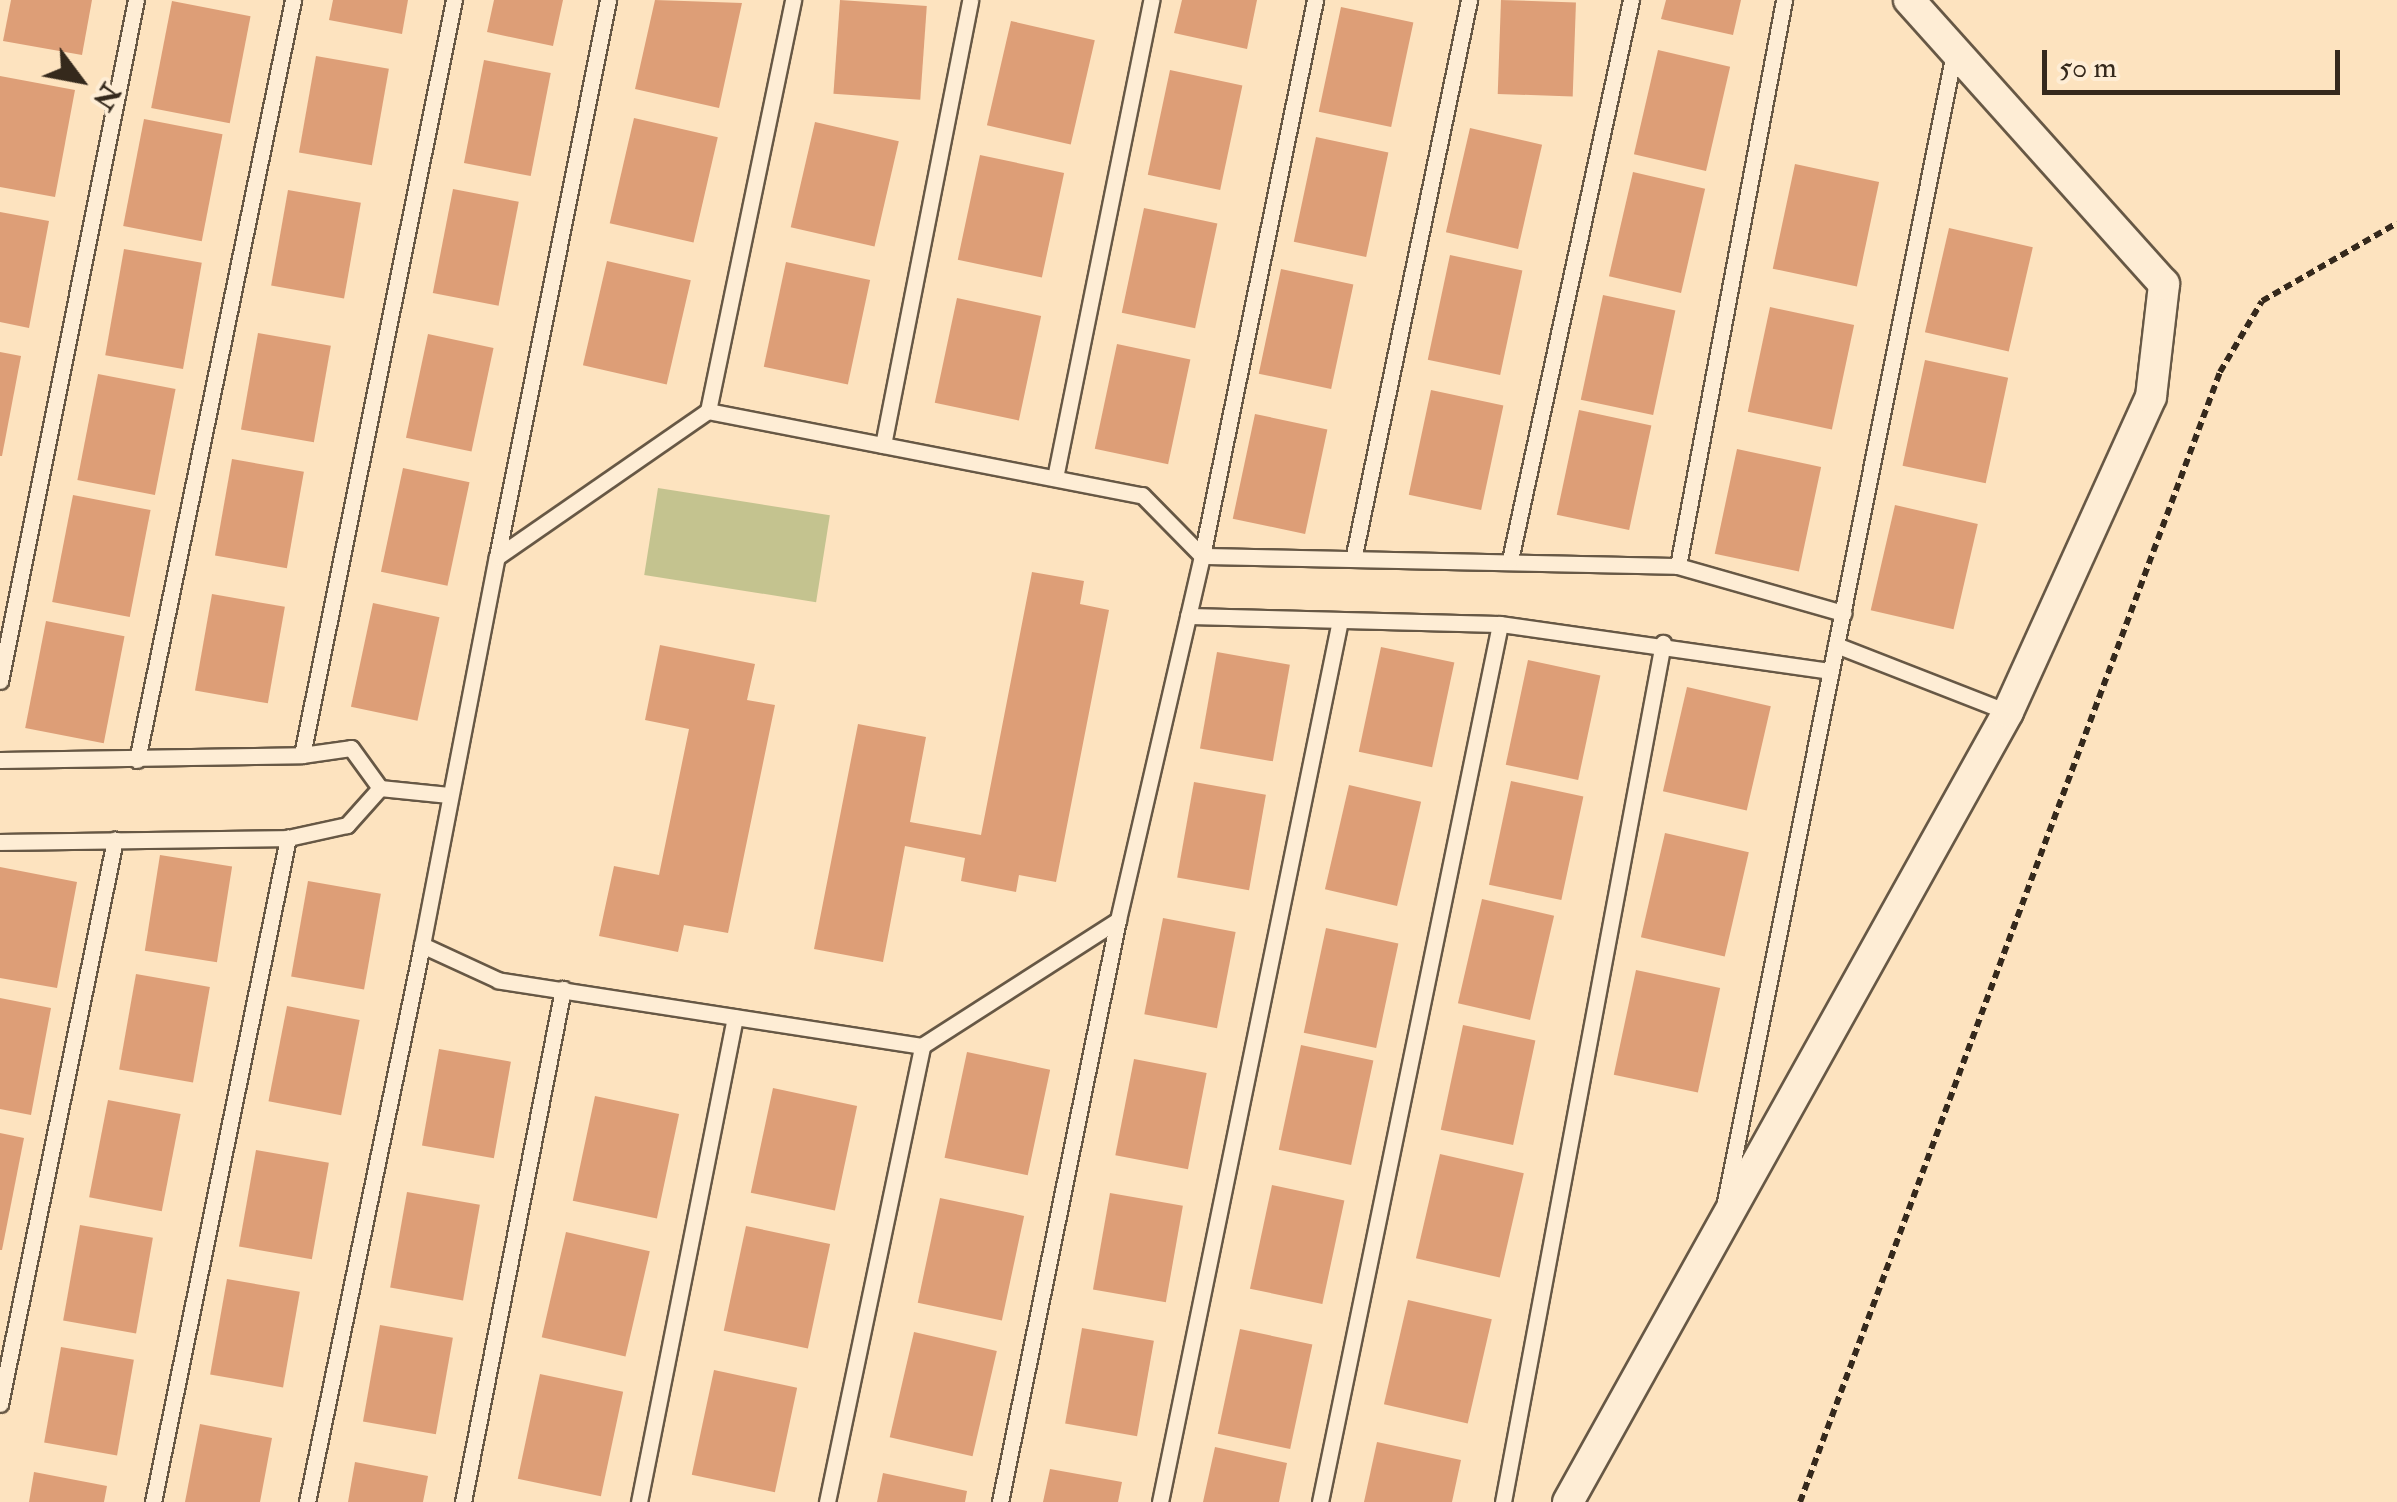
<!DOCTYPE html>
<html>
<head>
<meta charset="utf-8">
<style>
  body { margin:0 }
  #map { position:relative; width:2397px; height:1502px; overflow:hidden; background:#fde3bf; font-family:"IM FELL Double Pica",serif }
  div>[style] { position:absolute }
  .green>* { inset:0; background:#c4c38f; transform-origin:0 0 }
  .building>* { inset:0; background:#dd9e77; transform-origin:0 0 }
  .path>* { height:6px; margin-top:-3px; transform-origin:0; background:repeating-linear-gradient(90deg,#35291c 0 8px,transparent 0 13px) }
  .roads { filter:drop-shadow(2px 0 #675845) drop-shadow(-2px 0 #675845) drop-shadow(0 2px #675845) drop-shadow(0 -2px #675845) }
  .service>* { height:15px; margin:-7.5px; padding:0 7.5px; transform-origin:7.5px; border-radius:7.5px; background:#feedd5 }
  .minor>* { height:30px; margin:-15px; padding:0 15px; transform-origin:15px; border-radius:15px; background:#feedd5 }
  span { translate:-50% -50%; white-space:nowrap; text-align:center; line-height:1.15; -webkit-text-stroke:8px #feedd5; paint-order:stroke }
  .north { position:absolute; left:30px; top:30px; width:100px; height:100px; -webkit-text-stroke:8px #feedd5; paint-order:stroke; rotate:122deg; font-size:28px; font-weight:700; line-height:40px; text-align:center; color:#35291c }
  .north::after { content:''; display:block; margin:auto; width:35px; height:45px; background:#35291c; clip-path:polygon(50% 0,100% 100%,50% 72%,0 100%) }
  .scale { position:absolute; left:2042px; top:50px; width:298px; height:45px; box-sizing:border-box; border:5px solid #35291c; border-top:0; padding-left:12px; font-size:30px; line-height:35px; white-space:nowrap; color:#35291c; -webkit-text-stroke:8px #feedd5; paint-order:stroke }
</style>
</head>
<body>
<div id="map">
  <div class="green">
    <div style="left:658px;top:488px;width:174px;height:88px;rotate:9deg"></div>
  </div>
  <div class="building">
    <div style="clip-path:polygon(11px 0,92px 0,82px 55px,3px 41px)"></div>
    <div style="clip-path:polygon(333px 0,408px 0,402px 34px,329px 20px)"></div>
    <div style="clip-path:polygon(494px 0,563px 0,553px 46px,487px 32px)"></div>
    <div style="clip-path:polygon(655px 0,742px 3px,719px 108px,635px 89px)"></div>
    <div style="left:840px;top:0;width:87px;height:94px;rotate:4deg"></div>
    <div style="clip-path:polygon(1182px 0,1257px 0,1247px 49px,1174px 33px)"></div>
    <div style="left:1501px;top:0;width:75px;height:94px;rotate:2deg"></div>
    <div style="clip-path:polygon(1666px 0,1741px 0,1733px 35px,1661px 19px)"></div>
    <div style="left:172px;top:1px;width:80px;height:109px;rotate:11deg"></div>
    <div style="left:1341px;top:7px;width:74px;height:107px;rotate:12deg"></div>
    <div style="left:1011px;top:21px;width:86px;height:107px;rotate:13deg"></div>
    <div style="left:1658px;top:50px;width:74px;height:107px;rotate:13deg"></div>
    <div style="left:316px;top:56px;width:74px;height:98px;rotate:10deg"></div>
    <div style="left:484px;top:60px;width:68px;height:105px;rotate:11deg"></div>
    <div style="left:1170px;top:70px;width:74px;height:107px;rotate:12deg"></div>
    <div style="clip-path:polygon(0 76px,75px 90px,55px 197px,0 187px)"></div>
    <div style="left:634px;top:118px;width:86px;height:108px;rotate:13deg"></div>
    <div style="left:144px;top:119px;width:80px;height:109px;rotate:11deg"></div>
    <div style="left:815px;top:122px;width:86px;height:108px;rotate:13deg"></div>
    <div style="left:1470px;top:128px;width:74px;height:107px;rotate:13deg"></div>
    <div style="left:1316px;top:137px;width:74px;height:107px;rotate:12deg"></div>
    <div style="left:980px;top:155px;width:86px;height:107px;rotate:12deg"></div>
    <div style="left:1795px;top:164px;width:86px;height:107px;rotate:12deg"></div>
    <div style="left:1633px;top:172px;width:74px;height:107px;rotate:13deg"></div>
    <div style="left:453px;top:189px;width:67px;height:106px;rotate:11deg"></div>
    <div style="left:288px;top:190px;width:74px;height:97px;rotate:10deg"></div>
    <div style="left:1144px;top:208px;width:75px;height:107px;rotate:12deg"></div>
    <div style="clip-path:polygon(0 212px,49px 221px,29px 328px,0 322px)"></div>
    <div style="left:1949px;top:228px;width:86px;height:107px;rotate:13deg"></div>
    <div style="left:124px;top:249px;width:79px;height:108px;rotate:10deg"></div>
    <div style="left:1450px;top:255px;width:74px;height:107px;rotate:12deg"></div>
    <div style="left:607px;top:261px;width:86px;height:107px;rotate:13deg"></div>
    <div style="left:786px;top:262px;width:86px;height:107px;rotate:12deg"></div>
    <div style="left:1281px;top:269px;width:74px;height:107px;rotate:12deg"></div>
    <div style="left:1603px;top:295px;width:74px;height:107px;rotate:12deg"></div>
    <div style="left:957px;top:298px;width:86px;height:107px;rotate:12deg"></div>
    <div style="left:1770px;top:307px;width:86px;height:107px;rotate:12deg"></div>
    <div style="left:258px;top:333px;width:74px;height:98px;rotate:10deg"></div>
    <div style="left:428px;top:334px;width:67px;height:106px;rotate:12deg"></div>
    <div style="left:1117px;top:344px;width:75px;height:107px;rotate:12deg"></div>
    <div style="clip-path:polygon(0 352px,21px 356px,2px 456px,0 456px)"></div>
    <div style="left:1925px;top:360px;width:85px;height:108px;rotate:12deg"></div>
    <div style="left:98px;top:374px;width:79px;height:108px;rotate:11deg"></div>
    <div style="left:1431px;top:390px;width:74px;height:107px;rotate:12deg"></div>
    <div style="left:1579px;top:410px;width:74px;height:107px;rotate:12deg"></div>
    <div style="left:1255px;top:414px;width:74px;height:107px;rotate:12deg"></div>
    <div style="left:1737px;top:449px;width:86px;height:107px;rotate:12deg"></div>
    <div style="left:232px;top:459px;width:73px;height:98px;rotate:10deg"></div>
    <div style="left:403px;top:468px;width:68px;height:106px;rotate:12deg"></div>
    <div style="left:73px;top:495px;width:79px;height:109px;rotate:11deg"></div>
    <div style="left:1895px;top:505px;width:85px;height:108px;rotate:13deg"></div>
    <div style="clip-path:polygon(1032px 572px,1084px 581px,1080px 604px,1109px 610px,1056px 882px,1019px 875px,1016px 892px,961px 881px,965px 858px,905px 846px,883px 962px,814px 949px,858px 724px,926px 737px,910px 822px,981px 835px)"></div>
    <div style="left:212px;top:594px;width:74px;height:98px;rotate:10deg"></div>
    <div style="left:373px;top:603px;width:68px;height:106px;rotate:12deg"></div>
    <div style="left:46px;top:621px;width:80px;height:109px;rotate:11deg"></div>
    <div style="clip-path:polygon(660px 645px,755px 664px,747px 700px,775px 705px,728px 933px,684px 925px,678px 952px,599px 936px,614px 866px,659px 875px,689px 729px,645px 720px)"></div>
    <div style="left:1381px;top:647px;width:75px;height:107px;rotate:12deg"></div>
    <div style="left:1217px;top:652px;width:74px;height:98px;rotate:10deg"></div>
    <div style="left:1528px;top:660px;width:74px;height:107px;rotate:12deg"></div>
    <div style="left:1687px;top:687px;width:86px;height:107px;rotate:13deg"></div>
    <div style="left:1511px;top:781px;width:74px;height:106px;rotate:12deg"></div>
    <div style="left:1194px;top:782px;width:73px;height:97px;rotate:10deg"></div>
    <div style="left:1349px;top:785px;width:74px;height:107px;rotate:13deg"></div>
    <div style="left:1665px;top:833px;width:86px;height:107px;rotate:13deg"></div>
    <div style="left:160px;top:855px;width:73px;height:97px;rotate:9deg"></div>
    <div style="clip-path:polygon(0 867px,77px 882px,57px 988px,0 978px)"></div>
    <div style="left:308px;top:881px;width:74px;height:97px;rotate:10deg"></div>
    <div style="left:1482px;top:899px;width:74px;height:107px;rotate:13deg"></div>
    <div style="left:1163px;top:918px;width:74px;height:98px;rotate:11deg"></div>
    <div style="left:1326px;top:928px;width:74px;height:107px;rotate:12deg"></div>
    <div style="left:1636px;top:970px;width:86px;height:107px;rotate:12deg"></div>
    <div style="left:136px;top:974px;width:75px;height:97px;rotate:10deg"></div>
    <div style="clip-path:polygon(0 998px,51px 1008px,31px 1115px,0 1109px)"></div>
    <div style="left:287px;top:1006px;width:74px;height:97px;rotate:11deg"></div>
    <div style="left:1463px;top:1025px;width:74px;height:107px;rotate:12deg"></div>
    <div style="left:1301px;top:1045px;width:74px;height:107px;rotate:12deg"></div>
    <div style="left:439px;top:1049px;width:73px;height:98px;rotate:10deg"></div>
    <div style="left:967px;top:1052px;width:85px;height:108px;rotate:12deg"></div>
    <div style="left:1134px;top:1059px;width:74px;height:98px;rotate:11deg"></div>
    <div style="left:773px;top:1088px;width:86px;height:107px;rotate:12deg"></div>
    <div style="left:595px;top:1096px;width:86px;height:107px;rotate:12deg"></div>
    <div style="left:108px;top:1100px;width:74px;height:99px;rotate:11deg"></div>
    <div style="clip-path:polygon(0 1133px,24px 1138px,2px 1250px,0 1250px)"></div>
    <div style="left:256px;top:1150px;width:74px;height:98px;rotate:10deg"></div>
    <div style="left:1440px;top:1154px;width:86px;height:107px;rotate:13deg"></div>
    <div style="left:1272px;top:1185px;width:74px;height:106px;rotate:12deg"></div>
    <div style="left:407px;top:1192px;width:74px;height:97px;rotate:10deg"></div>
    <div style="left:1110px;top:1193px;width:74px;height:98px;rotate:10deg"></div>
    <div style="left:940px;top:1198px;width:86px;height:107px;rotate:12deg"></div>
    <div style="left:80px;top:1225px;width:74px;height:97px;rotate:10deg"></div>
    <div style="left:746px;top:1226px;width:86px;height:107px;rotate:12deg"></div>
    <div style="left:566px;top:1232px;width:86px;height:108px;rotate:13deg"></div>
    <div style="left:227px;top:1279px;width:74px;height:97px;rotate:10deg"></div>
    <div style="left:1408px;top:1300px;width:86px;height:107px;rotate:13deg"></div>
    <div style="left:380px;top:1325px;width:74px;height:98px;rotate:10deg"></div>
    <div style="left:1082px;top:1328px;width:73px;height:97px;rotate:10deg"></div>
    <div style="left:1240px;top:1329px;width:74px;height:107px;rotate:12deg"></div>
    <div style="left:914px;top:1332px;width:85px;height:108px;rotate:13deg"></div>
    <div style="left:61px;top:1347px;width:74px;height:97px;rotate:10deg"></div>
    <div style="left:714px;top:1370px;width:85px;height:107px;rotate:12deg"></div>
    <div style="left:540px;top:1374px;width:85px;height:107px;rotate:12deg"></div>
    <div style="clip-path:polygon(200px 1424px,272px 1438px,260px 1502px,185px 1502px)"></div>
    <div style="clip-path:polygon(1377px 1442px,1461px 1460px,1452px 1502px,1364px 1502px)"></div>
    <div style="clip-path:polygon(1215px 1447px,1287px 1463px,1279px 1502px,1203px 1502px)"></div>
    <div style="clip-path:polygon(355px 1462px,428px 1476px,423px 1502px,348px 1502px)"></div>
    <div style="clip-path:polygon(1050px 1469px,1122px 1482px,1118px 1502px,1043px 1502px)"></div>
    <div style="clip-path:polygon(34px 1472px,107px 1486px,104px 1502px,29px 1502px)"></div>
    <div style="clip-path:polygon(883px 1473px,967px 1491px,965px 1502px,877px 1502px)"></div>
  </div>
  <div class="path">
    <div style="left:1800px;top:1502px;width:1206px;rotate:-69.61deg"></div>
    <div style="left:2220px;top:372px;width:82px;rotate:-59.4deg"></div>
    <div style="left:2262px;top:301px;width:156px;rotate:-30deg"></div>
  </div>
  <div class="roads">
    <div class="service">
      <div style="left:1315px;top:0;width:567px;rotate:101.49deg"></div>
      <div style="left:1202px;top:556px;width:476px;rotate:1.2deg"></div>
      <div style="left:1678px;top:566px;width:172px;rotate:15.9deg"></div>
      <div style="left:708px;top:411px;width:442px;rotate:11deg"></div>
      <div style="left:1142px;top:495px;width:86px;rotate:45.5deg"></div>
      <div style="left:1202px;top:556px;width:374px;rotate:103deg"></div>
      <div style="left:1118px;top:920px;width:233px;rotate:147.3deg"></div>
      <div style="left:922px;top:1046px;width:429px;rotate:-171.2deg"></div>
      <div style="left:498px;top:980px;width:84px;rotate:-155.3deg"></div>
      <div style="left:422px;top:945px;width:395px;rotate:-79.1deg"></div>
      <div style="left:497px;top:557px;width:257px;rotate:-34.7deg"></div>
      <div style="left:708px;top:411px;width:420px;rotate:-78.3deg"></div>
      <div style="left:883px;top:445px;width:453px;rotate:-78.9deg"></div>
      <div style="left:1055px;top:478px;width:488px;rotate:-78.6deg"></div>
      <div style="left:1354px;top:555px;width:567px;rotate:-78.29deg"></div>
      <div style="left:497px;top:557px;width:568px;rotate:-78.73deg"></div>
      <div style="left:1510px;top:560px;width:573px;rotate:-77.81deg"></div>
      <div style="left:1678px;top:566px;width:576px;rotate:-79.39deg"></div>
      <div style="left:1188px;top:616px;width:312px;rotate:1.5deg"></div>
      <div style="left:1500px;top:624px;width:334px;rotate:8.1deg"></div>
      <div style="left:1836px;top:645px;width:185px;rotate:21.3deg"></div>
      <div style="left:0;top:681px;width:694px;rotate:-78.71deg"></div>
      <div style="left:302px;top:755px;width:770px;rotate:-78.62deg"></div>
      <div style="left:0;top:760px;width:302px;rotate:-0.9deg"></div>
      <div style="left:302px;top:755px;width:49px;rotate:-8.1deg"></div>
      <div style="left:351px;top:748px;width:49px;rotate:54.1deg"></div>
      <div style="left:380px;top:788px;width:50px;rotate:131.7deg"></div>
      <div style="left:347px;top:825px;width:60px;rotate:167.6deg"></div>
      <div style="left:288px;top:838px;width:288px;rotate:179.2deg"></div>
      <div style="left:137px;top:760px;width:776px;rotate:-78.4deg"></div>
      <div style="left:380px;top:788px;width:69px;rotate:5.8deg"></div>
      <div style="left:1725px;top:1202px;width:1172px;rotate:-78.73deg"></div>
      <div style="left:0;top:1404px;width:576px;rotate:-78.48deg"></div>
      <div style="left:153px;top:1502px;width:678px;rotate:-78.51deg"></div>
      <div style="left:307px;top:1502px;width:569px;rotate:-78.33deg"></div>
      <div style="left:463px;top:1502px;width:523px;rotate:-78.97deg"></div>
      <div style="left:639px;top:1502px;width:494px;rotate:-78.8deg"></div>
      <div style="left:827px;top:1502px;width:466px;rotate:-78.2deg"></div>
      <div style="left:1000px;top:1502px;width:594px;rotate:-78.54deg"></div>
      <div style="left:1160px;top:1502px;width:895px;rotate:-78.46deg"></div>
      <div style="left:1320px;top:1502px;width:896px;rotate:-78.41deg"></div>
      <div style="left:1503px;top:1502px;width:874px;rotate:-79.45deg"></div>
    </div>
    <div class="minor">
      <div style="left:1568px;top:1502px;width:904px;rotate:-60.88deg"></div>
      <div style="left:2008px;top:712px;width:346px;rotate:-65.6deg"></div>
      <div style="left:2151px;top:397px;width:114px;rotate:-83.4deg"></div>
      <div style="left:2164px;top:284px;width:382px;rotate:-131.9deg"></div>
    </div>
  </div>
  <div class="north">N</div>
  <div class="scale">50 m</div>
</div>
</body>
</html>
